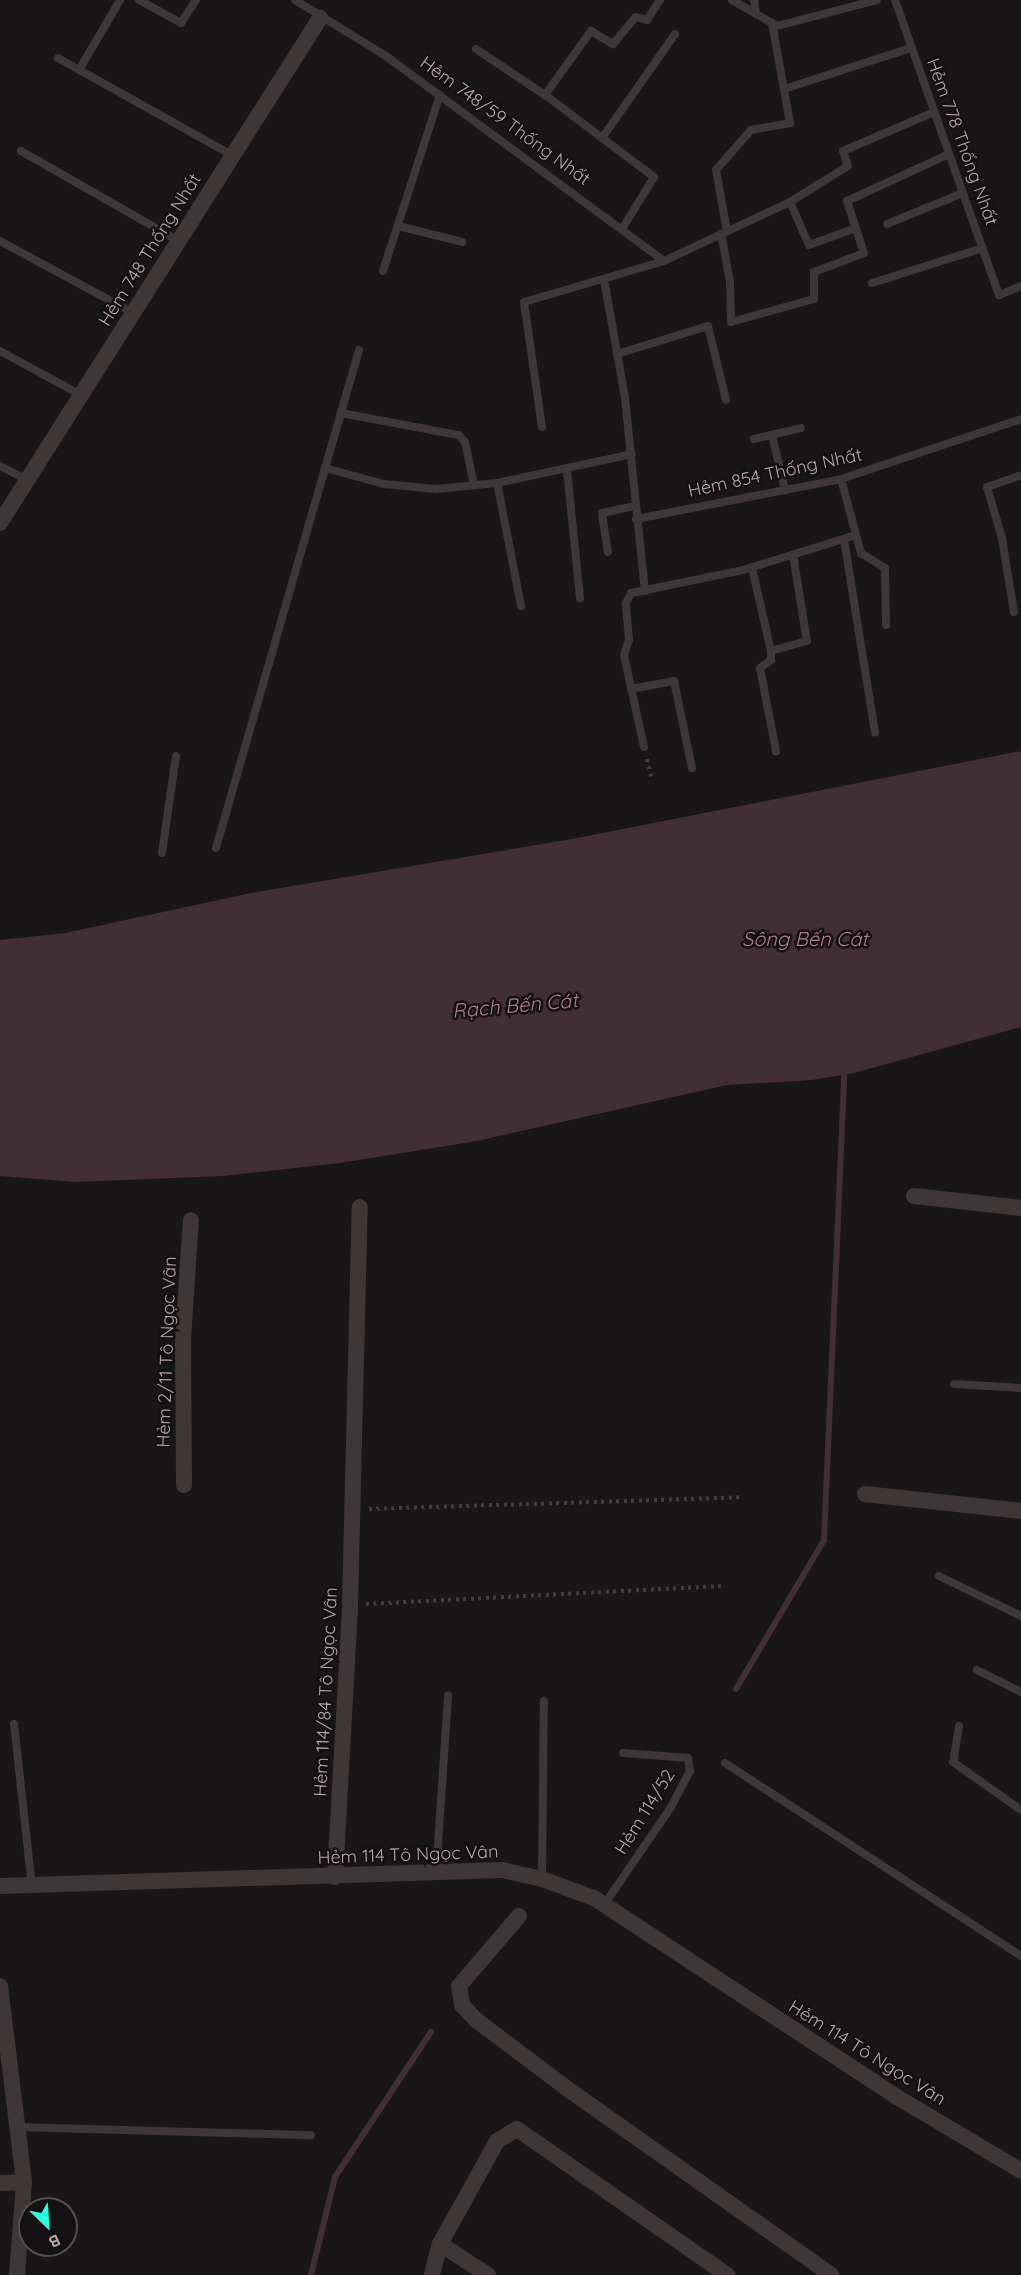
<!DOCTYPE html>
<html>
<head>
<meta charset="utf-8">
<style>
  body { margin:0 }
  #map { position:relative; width:1021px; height:2275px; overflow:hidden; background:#181616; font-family:Quicksand,sans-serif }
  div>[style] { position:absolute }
  .water>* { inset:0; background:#422e35 }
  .stream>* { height:6px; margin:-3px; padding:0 3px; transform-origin:3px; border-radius:3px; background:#422e35 }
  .path>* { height:4px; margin-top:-2px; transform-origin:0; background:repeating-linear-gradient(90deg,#453c3d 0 3px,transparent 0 7.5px) }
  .service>* { height:8px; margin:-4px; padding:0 4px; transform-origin:4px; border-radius:4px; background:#3e3737 }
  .minor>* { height:16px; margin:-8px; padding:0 8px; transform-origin:8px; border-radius:8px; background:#3e3737 }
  span { translate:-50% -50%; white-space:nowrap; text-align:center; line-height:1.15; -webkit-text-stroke:5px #131111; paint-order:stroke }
  .street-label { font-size:18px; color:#b9a7a9 }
  .water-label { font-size:20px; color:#b77b8f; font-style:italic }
  .north { position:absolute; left:18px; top:2197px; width:60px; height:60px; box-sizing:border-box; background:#131111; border:2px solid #554d4e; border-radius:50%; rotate:155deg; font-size:16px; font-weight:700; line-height:24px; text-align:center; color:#b9a7a9 }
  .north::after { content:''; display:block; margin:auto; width:21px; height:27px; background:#27ffe0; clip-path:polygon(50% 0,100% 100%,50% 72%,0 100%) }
</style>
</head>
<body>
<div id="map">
  <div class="water">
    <div style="clip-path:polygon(1021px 751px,1021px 1027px,854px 1073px,812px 1080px,727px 1085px,477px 1141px,340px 1163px,222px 1176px,76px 1182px,0 1176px,0 940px,65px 933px,251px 893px,572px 839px)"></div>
  </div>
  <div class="stream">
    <div style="left:736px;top:1689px;width:173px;rotate:-59.4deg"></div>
    <div style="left:824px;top:1540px;width:473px;rotate:-87.5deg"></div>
    <div style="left:311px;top:2275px;width:101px;rotate:-76.2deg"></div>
    <div style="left:335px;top:2177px;width:174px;rotate:-56.5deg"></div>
  </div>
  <div class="path">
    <div style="left:647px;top:759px;width:18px;rotate:77deg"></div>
    <div style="left:369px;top:1509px;width:373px;rotate:-1.8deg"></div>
    <div style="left:366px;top:1604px;width:357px;rotate:-2.9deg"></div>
  </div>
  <div class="service">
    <div style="left:139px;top:0;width:48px;rotate:28.7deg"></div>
    <div style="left:181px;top:23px;width:27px;rotate:-57deg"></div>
    <div style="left:295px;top:0;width:107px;rotate:31.6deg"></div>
    <div style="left:386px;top:56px;width:345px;rotate:36.4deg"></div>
    <div style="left:732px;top:0;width:52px;rotate:30deg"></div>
    <div style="left:777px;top:26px;width:103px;rotate:-14.6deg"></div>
    <div style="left:754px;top:0;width:14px;rotate:82deg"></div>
    <div style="left:895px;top:0;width:313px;rotate:70.6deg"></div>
    <div style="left:999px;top:295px;width:24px;rotate:-22deg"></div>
    <div style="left:476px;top:49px;width:83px;rotate:33.7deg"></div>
    <div style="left:58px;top:58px;width:201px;rotate:29.2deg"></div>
    <div style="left:79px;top:70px;width:81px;rotate:-59.6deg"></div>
    <div style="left:784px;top:89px;width:133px;rotate:-17.9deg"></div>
    <div style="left:602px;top:138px;width:127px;rotate:-54.9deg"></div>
    <div style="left:21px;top:151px;width:182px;rotate:29.7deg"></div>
    <div style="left:790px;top:202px;width:47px;rotate:66.2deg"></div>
    <div style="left:809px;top:245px;width:50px;rotate:-19.9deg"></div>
    <div style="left:887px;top:224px;width:82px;rotate:-22.2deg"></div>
    <div style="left:398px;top:226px;width:66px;rotate:14deg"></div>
    <div style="left:622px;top:229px;width:61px;rotate:-58.4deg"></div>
    <div style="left:654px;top:177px;width:136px;rotate:-143deg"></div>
    <div style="left:545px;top:95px;width:79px;rotate:-54.3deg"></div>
    <div style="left:591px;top:31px;width:26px;rotate:31deg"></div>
    <div style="left:613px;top:44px;width:35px;rotate:-50deg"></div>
    <div style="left:636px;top:17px;width:11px;rotate:15deg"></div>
    <div style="left:647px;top:20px;width:24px;rotate:-57deg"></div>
    <div style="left:727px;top:231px;width:62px;rotate:-100.2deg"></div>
    <div style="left:716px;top:170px;width:53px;rotate:-48.8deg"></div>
    <div style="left:751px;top:130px;width:40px;rotate:-10deg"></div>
    <div style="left:790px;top:123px;width:102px;rotate:-100.2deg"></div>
    <div style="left:721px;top:234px;width:48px;rotate:79.2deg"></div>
    <div style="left:730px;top:281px;width:41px;rotate:88.6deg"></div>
    <div style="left:731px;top:322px;width:86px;rotate:-15.5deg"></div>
    <div style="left:814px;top:299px;width:27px;rotate:-90deg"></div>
    <div style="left:814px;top:272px;width:53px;rotate:-20.8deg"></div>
    <div style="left:864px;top:253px;width:55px;rotate:-108.1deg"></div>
    <div style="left:847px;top:201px;width:112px;rotate:-24.7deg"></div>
    <div style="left:0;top:241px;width:151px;rotate:28.4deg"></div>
    <div style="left:383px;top:271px;width:185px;rotate:-72.1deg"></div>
    <div style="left:604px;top:279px;width:121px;rotate:80deg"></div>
    <div style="left:625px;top:398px;width:194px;rotate:84.1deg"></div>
    <div style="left:872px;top:283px;width:116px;rotate:-17.5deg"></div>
    <div style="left:0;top:351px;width:92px;rotate:28.5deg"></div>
    <div style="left:617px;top:354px;width:95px;rotate:-17.1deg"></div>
    <div style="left:708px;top:326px;width:76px;rotate:76.3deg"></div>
    <div style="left:341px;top:413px;width:120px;rotate:10.6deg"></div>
    <div style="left:459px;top:435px;width:9px;rotate:49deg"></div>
    <div style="left:465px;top:442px;width:44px;rotate:78.2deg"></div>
    <div style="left:542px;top:427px;width:126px;rotate:-98.2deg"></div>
    <div style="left:524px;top:302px;width:146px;rotate:-16.3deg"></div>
    <div style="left:664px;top:261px;width:139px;rotate:-25.1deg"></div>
    <div style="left:790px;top:202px;width:68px;rotate:-31.8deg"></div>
    <div style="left:848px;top:166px;width:16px;rotate:-108deg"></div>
    <div style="left:843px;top:151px;width:99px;rotate:-23.2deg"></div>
    <div style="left:772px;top:435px;width:57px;rotate:76.7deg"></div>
    <div style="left:754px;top:439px;width:48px;rotate:-13.2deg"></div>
    <div style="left:0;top:466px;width:30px;rotate:27deg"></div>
    <div style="left:325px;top:468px;width:61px;rotate:15.2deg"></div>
    <div style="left:384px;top:484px;width:52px;rotate:5.5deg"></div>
    <div style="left:436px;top:489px;width:61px;rotate:-5.6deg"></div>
    <div style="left:567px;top:470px;width:129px;rotate:84.2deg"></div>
    <div style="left:841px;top:479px;width:77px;rotate:74.9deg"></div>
    <div style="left:861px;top:553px;width:28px;rotate:32deg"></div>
    <div style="left:885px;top:568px;width:57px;rotate:89deg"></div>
    <div style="left:636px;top:519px;width:209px;rotate:-11deg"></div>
    <div style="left:841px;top:479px;width:190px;rotate:-18.4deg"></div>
    <div style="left:844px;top:539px;width:196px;rotate:80.9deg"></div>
    <div style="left:608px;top:552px;width:39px;rotate:-99deg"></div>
    <div style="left:602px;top:513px;width:34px;rotate:-12deg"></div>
    <div style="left:752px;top:568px;width:85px;rotate:77.1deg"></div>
    <div style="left:771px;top:651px;width:9px;rotate:90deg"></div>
    <div style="left:771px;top:660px;width:14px;rotate:144deg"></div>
    <div style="left:760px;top:668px;width:85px;rotate:79.1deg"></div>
    <div style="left:521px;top:606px;width:125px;rotate:-101deg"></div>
    <div style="left:497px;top:483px;width:138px;rotate:-12.1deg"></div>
    <div style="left:1014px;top:612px;width:75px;rotate:-99.2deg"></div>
    <div style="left:1002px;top:538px;width:53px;rotate:-106.4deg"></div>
    <div style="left:987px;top:487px;width:36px;rotate:-19deg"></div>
    <div style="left:771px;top:651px;width:37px;rotate:-16deg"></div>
    <div style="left:807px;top:641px;width:87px;rotate:-99.2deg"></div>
    <div style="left:631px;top:689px;width:44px;rotate:-10.5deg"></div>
    <div style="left:674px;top:681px;width:89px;rotate:78.3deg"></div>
    <div style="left:644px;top:747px;width:94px;rotate:-102.3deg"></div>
    <div style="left:624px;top:655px;width:16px;rotate:-72deg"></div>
    <div style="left:629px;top:640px;width:37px;rotate:-95deg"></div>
    <div style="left:626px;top:603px;width:11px;rotate:-63deg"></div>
    <div style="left:631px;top:593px;width:114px;rotate:-11.6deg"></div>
    <div style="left:743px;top:570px;width:118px;rotate:-17.2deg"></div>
    <div style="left:216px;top:848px;width:518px;rotate:-73.98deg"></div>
    <div style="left:162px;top:853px;width:98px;rotate:-81.8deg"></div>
    <div style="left:954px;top:1384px;width:67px;rotate:3.4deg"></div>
    <div style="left:939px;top:1576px;width:91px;rotate:26deg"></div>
    <div style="left:977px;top:1670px;width:49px;rotate:26.6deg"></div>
    <div style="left:14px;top:1724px;width:163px;rotate:83.7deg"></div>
    <div style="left:959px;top:1726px;width:36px;rotate:99deg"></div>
    <div style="left:953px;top:1762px;width:83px;rotate:35.2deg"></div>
    <div style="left:725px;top:1763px;width:353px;rotate:33.1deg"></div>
    <div style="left:436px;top:1873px;width:178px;rotate:-86.1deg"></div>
    <div style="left:542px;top:1879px;width:178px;rotate:-89.4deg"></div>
    <div style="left:604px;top:1905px;width:119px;rotate:-55.6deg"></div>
    <div style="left:671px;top:1807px;width:41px;rotate:-62.2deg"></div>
    <div style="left:690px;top:1771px;width:13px;rotate:-99deg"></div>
    <div style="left:688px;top:1758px;width:65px;rotate:-175.6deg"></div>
    <div style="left:17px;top:2127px;width:294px;rotate:1.6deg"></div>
  </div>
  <div class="minor">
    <div style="left:0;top:523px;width:598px;rotate:-57.64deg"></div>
    <div style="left:914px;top:1196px;width:108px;rotate:6.4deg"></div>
    <div style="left:184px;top:1485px;width:146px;rotate:-90.4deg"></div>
    <div style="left:183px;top:1339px;width:119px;rotate:-86.2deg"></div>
    <div style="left:865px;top:1494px;width:157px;rotate:6.2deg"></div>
    <div style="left:335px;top:1877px;width:272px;rotate:-86.8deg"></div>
    <div style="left:350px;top:1605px;width:398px;rotate:-88.6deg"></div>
    <div style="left:0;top:1886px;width:502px;rotate:-1.83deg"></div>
    <div style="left:502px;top:1870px;width:41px;rotate:12.7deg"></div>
    <div style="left:542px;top:1879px;width:55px;rotate:20.1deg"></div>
    <div style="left:594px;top:1898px;width:363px;rotate:33.3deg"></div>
    <div style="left:897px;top:2097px;width:144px;rotate:30.8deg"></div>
    <div style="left:519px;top:1916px;width:92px;rotate:130.6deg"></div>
    <div style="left:459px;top:1986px;width:19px;rotate:81deg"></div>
    <div style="left:462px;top:2005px;width:21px;rotate:47deg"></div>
    <div style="left:476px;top:2020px;width:120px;rotate:36.9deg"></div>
    <div style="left:572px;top:2092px;width:317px;rotate:35.2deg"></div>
    <div style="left:0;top:1986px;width:197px;rotate:83deg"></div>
    <div style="left:24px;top:2182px;width:93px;rotate:94.3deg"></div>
    <div style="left:0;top:2183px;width:24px;rotate:-2deg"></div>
    <div style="left:440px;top:2244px;width:57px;rotate:32.9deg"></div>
    <div style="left:432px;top:2275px;width:32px;rotate:-76deg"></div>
    <div style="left:440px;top:2244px;width:118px;rotate:-61deg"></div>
    <div style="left:497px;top:2141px;width:23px;rotate:-31deg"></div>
    <div style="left:517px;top:2129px;width:256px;rotate:34.8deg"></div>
  </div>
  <div class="street-label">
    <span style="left:505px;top:121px;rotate:36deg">Hẻm 748/59 Thống Nhất</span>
    <span style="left:962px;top:142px;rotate:70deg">Hẻm 778 Thống Nhất</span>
    <span style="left:150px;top:250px;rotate:-58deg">Hẻm 748 Thống Nhất</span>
    <span style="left:775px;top:473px;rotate:-12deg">Hẻm 854 Thống Nhất</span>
    <span style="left:167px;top:1352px;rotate:-88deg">Hẻm 2/11 Tô Ngọc Vân</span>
    <span style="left:326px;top:1692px;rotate:-87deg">Hẻm 114/84 Tô Ngọc Vân</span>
    <span style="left:645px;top:1812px;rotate:-58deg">Hẻm 114/52</span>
    <span style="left:408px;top:1855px;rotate:-2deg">Hẻm 114 Tô Ngọc Vân</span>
    <span style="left:867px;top:2053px;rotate:32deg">Hẻm 114 Tô Ngọc Vân</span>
  </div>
  <div class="water-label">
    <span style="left:805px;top:938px">Sông Bến Cát</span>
    <span style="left:515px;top:1005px;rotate:-5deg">Rạch Bến Cát</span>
  </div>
  <div class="north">B</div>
</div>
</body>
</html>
